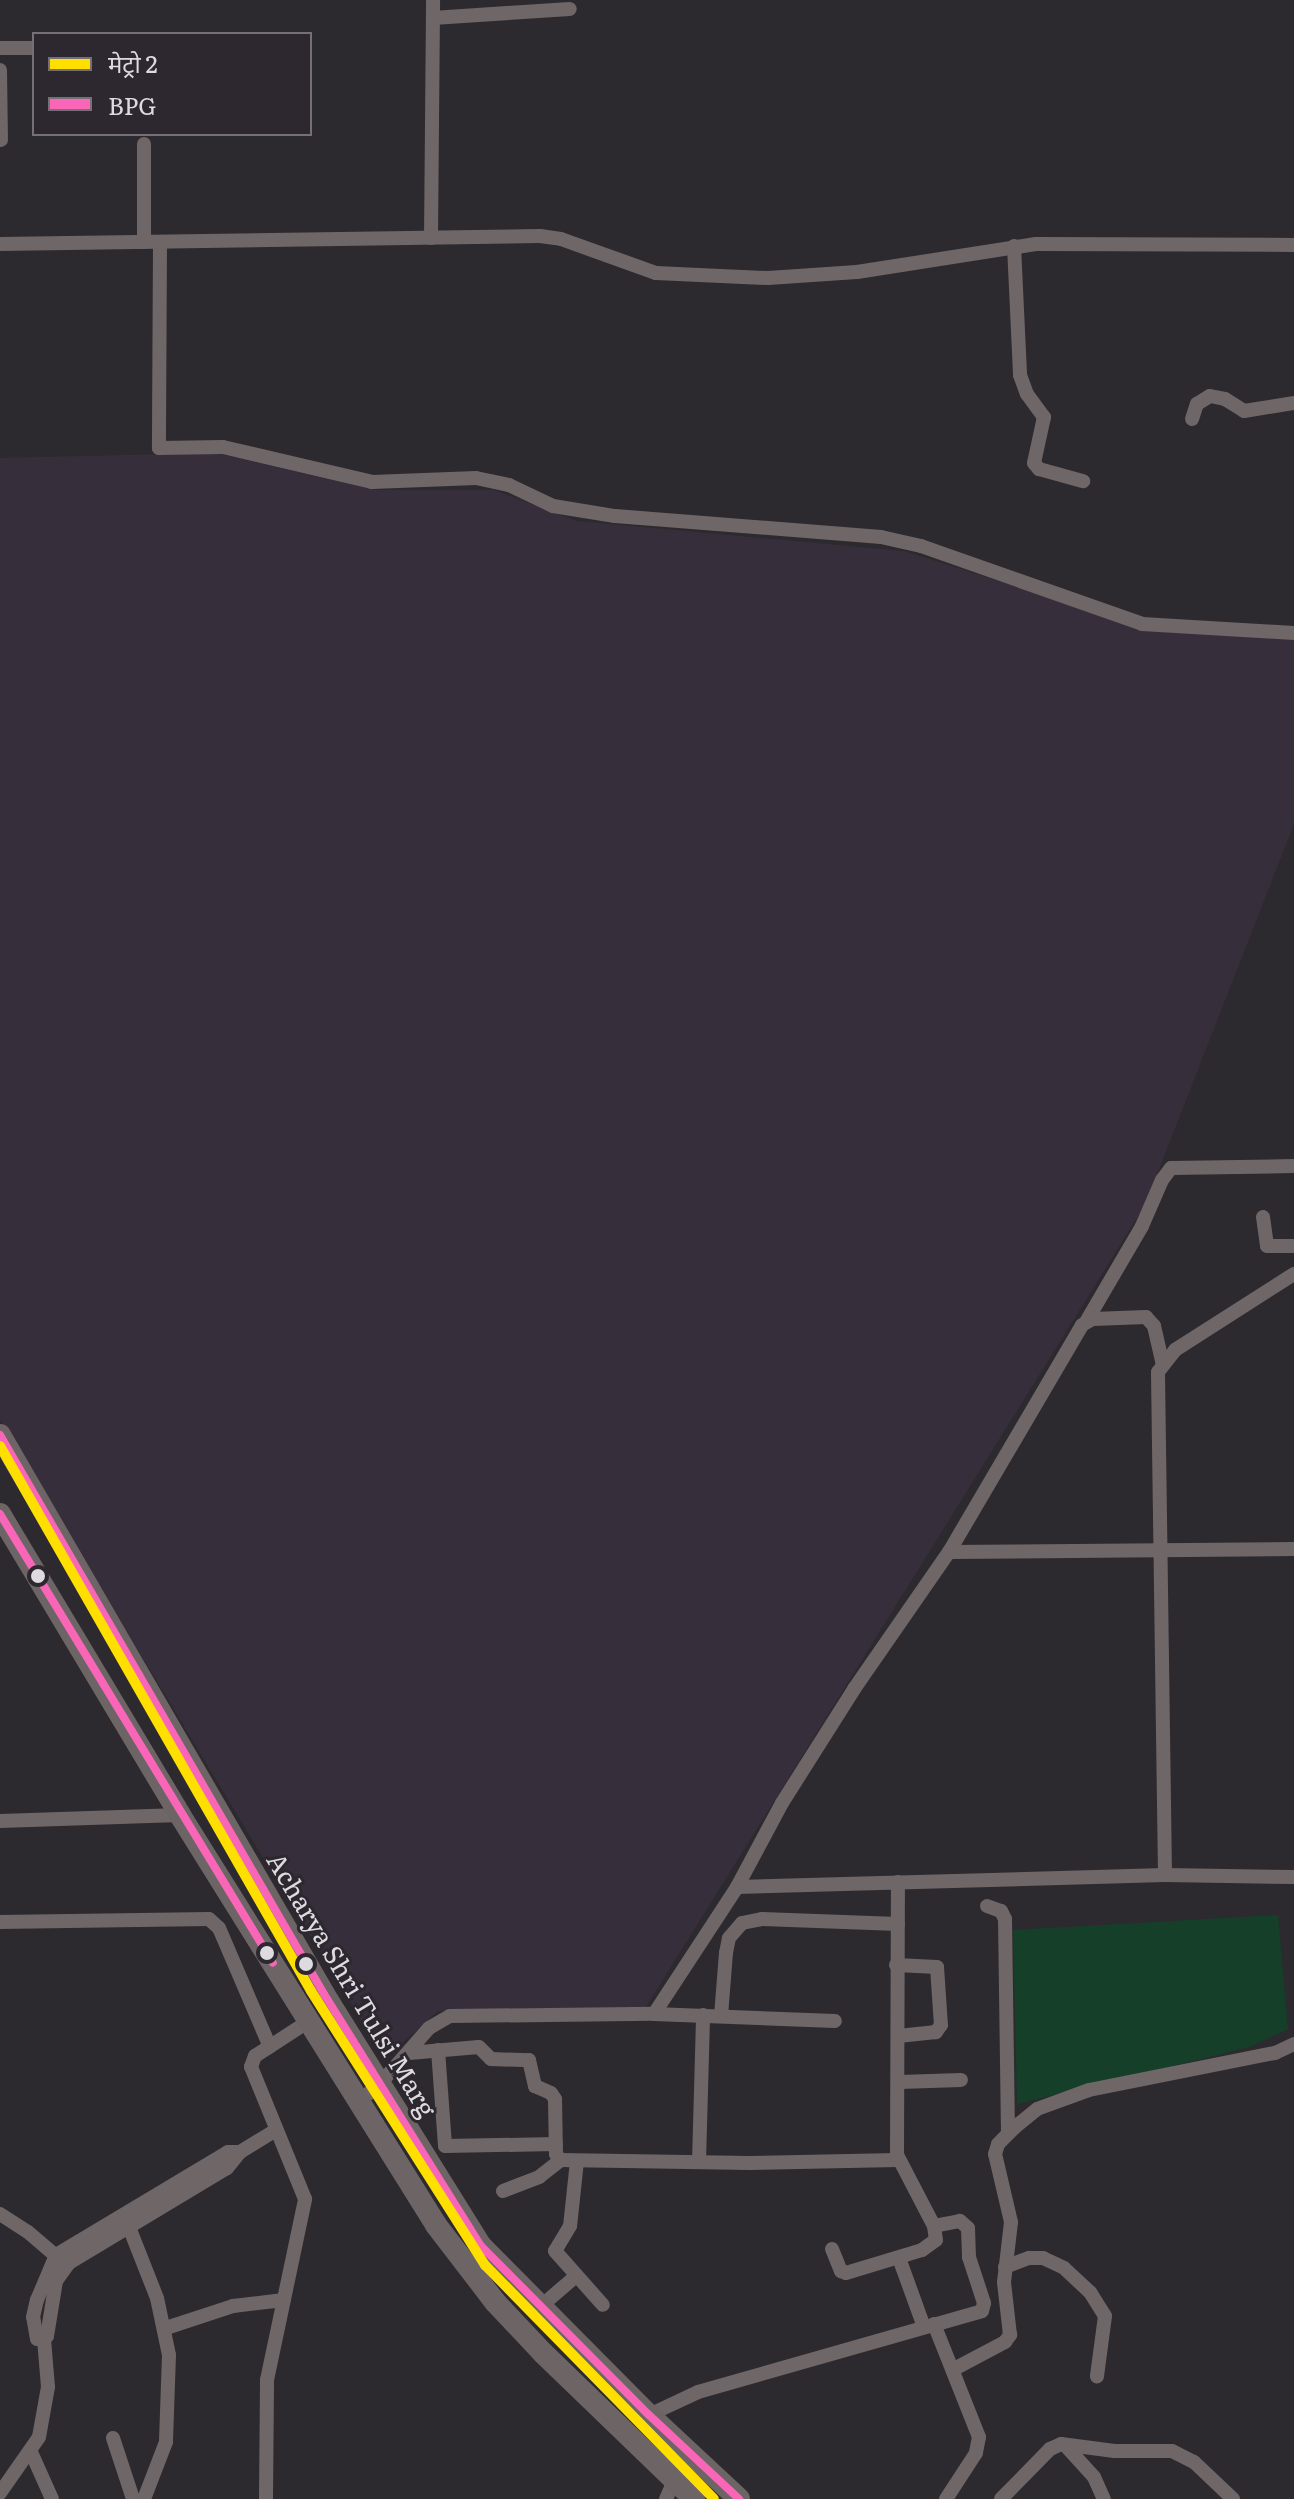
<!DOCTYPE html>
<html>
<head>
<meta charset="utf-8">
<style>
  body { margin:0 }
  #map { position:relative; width:1294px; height:2499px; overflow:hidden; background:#2c2a2e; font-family:Literata,"Noto Sans Devanagari",serif }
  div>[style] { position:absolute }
  .built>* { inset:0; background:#362f3b }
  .green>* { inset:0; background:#153f29 }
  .minor>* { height:14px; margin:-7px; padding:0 7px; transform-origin:7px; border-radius:7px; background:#6f6667 }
  .highway>* { height:22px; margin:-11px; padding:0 11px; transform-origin:11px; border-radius:11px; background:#6d6465 }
  .bus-1>* { height:8px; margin:-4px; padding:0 4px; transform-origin:4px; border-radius:4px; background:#fa66b7 }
  .metro-1>* { height:10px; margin:-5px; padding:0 5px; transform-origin:5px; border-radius:5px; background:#ffdf00 }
  .dots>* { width:22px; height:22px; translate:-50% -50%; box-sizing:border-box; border:4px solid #2d2830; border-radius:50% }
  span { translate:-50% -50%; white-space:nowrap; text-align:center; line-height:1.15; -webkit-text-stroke:6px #2d2830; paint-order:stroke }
  .street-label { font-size:26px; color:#dedbe0 }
  .legend { position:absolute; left:32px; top:32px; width:280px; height:104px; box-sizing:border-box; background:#2d2830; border:2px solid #747076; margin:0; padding:10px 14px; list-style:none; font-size:24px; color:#dedbe0 }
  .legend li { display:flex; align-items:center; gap:16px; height:40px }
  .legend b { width:40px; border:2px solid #747076 }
</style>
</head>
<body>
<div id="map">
  <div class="built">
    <div style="clip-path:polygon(215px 453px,376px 490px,494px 490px,577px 521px,904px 551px,1143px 627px,1294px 639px,1294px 824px,1145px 1205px,646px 2007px,438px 2011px,384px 2059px,0 1420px,0 458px)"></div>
  </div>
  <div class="green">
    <div style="clip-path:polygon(1278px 1915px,1288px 2029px,1250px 2047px,1017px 2104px,1013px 1930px)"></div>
  </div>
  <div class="minor">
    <div style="left:433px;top:18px;width:137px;rotate:-3.8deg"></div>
    <div style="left:0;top:48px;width:34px"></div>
    <div style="left:0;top:70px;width:70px;rotate:89.2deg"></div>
    <div style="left:144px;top:144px;width:98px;rotate:90deg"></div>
    <div style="left:431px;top:238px;width:238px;rotate:-89.5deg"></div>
    <div style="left:160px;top:242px;width:206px;rotate:90.3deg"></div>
    <div style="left:159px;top:448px;width:64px;rotate:-0.9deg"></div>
    <div style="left:223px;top:447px;width:153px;rotate:13.2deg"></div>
    <div style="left:372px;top:482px;width:104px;rotate:-2.2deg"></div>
    <div style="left:476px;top:478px;width:34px;rotate:12deg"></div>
    <div style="left:509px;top:485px;width:49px;rotate:25.5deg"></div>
    <div style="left:553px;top:506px;width:63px;rotate:9.2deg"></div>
    <div style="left:615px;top:516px;width:267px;rotate:4.5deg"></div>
    <div style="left:881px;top:537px;width:41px;rotate:12.7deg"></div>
    <div style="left:921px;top:546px;width:234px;rotate:19.4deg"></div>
    <div style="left:1142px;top:624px;width:152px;rotate:3.4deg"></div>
    <div style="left:0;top:244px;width:540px;rotate:-0.85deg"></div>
    <div style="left:540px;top:236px;width:21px;rotate:8deg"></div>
    <div style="left:561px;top:239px;width:101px;rotate:19.7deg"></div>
    <div style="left:656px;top:273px;width:112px;rotate:2.6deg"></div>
    <div style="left:768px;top:278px;width:89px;rotate:-3.9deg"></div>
    <div style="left:857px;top:272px;width:181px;rotate:-8.9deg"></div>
    <div style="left:1036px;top:244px;width:258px;rotate:0.2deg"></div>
    <div style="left:1014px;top:246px;width:129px;rotate:87.3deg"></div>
    <div style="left:1020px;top:375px;width:20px;rotate:70deg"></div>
    <div style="left:1027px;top:394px;width:29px;rotate:54deg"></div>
    <div style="left:1044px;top:417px;width:47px;rotate:102.3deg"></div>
    <div style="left:1034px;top:463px;width:8px;rotate:50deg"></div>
    <div style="left:1039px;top:469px;width:46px;rotate:15.3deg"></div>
    <div style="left:1192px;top:419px;width:16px;rotate:-72deg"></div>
    <div style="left:1197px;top:404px;width:15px;rotate:-32deg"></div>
    <div style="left:1210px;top:396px;width:15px;rotate:11deg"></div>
    <div style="left:1225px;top:399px;width:22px;rotate:32deg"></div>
    <div style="left:1244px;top:411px;width:51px;rotate:-9.1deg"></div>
    <div style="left:1263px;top:1217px;width:29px;rotate:82deg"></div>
    <div style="left:1267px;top:1246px;width:27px"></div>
    <div style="left:1086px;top:1322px;width:111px;rotate:-59.7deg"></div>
    <div style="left:1142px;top:1226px;width:50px;rotate:-66.5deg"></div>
    <div style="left:1162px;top:1180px;width:15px;rotate:-53deg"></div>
    <div style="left:1171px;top:1168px;width:123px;rotate:-0.9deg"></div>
    <div style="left:949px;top:1552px;width:345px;rotate:-0.5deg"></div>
    <div style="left:0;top:1821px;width:180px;rotate:-1.9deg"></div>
    <div style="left:1165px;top:1875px;width:503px;rotate:-90.8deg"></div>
    <div style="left:1158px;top:1372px;width:28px;rotate:-52deg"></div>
    <div style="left:1175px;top:1350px;width:141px;rotate:-32.6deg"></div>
    <div style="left:737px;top:1887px;width:428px;rotate:-1.6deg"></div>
    <div style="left:1165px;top:1875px;width:129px;rotate:0.9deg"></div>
    <div style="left:987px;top:1906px;width:15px;rotate:20deg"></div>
    <div style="left:1001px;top:1911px;width:9px;rotate:63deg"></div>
    <div style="left:1005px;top:1919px;width:214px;rotate:89.2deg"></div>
    <div style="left:0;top:1922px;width:209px;rotate:-0.8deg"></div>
    <div style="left:209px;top:1919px;width:13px;rotate:42deg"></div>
    <div style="left:219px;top:1928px;width:129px;rotate:66.8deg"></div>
    <div style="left:896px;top:1965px;width:41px;rotate:2.8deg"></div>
    <div style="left:937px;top:1967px;width:58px;rotate:86.1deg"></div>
    <div style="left:941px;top:2025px;width:9px;rotate:126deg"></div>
    <div style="left:936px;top:2032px;width:38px;rotate:174deg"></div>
    <div style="left:654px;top:2014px;width:152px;rotate:-56.8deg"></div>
    <div style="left:737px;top:1887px;width:95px;rotate:-61.8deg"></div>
    <div style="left:782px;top:1803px;width:135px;rotate:-57.7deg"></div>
    <div style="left:854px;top:1689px;width:167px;rotate:-55.3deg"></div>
    <div style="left:949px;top:1552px;width:263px;rotate:-59.6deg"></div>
    <div style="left:1082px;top:1325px;width:13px;rotate:-29deg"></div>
    <div style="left:1093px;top:1319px;width:53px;rotate:-2.2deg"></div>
    <div style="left:1146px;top:1317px;width:12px;rotate:48deg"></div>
    <div style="left:1154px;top:1326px;width:37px;rotate:77deg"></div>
    <div style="left:721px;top:2016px;width:63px;rotate:-85.5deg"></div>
    <div style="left:726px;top:1953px;width:15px;rotate:-79deg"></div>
    <div style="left:729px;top:1938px;width:20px;rotate:-49deg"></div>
    <div style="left:742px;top:1923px;width:20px;rotate:-11deg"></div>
    <div style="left:762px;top:1919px;width:136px;rotate:2.1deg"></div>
    <div style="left:438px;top:2050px;width:96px;rotate:85.8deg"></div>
    <div style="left:445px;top:2146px;width:111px;rotate:-1deg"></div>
    <div style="left:409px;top:2053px;width:70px;rotate:-4.9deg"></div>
    <div style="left:479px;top:2047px;width:17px;rotate:45deg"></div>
    <div style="left:491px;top:2059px;width:38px;rotate:2deg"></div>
    <div style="left:529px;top:2060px;width:27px;rotate:77deg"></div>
    <div style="left:535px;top:2086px;width:17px;rotate:24deg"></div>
    <div style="left:551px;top:2093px;width:7px;rotate:56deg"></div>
    <div style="left:555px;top:2099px;width:55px;rotate:89deg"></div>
    <div style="left:556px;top:2154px;width:7px;rotate:56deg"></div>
    <div style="left:560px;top:2160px;width:190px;rotate:0.9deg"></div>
    <div style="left:750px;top:2163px;width:148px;rotate:-1.2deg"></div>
    <div style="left:900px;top:2082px;width:61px;rotate:-1.9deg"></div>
    <div style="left:358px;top:2102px;width:27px;rotate:-39deg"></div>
    <div style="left:379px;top:2085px;width:76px;rotate:-48.7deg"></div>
    <div style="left:429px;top:2028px;width:24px;rotate:-30deg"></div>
    <div style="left:450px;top:2016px;width:204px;rotate:-0.6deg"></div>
    <div style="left:654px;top:2014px;width:181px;rotate:2.2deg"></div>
    <div style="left:240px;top:2152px;width:21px;rotate:129deg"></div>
    <div style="left:227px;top:2168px;width:184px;rotate:149deg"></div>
    <div style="left:69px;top:2263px;width:22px;rotate:126deg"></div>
    <div style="left:56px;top:2281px;width:56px;rotate:99.3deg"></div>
    <div style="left:47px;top:2336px;width:10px;rotate:163deg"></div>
    <div style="left:37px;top:2339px;width:22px;rotate:-100deg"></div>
    <div style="left:33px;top:2317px;width:17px;rotate:-77deg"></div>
    <div style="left:37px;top:2300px;width:49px;rotate:-67.1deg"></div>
    <div style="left:56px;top:2255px;width:200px;rotate:-30.9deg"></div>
    <div style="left:228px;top:2152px;width:12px"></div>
    <div style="left:240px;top:2152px;width:42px;rotate:-31.4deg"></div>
    <div style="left:577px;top:2161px;width:65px;rotate:96.1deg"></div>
    <div style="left:570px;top:2226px;width:29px;rotate:121deg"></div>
    <div style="left:555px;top:2251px;width:72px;rotate:48.4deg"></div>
    <div style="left:699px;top:2162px;width:147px;rotate:-88.4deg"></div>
    <div style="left:503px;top:2191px;width:39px;rotate:-21deg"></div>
    <div style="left:539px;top:2177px;width:28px;rotate:-38deg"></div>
    <div style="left:0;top:2214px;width:33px;rotate:33deg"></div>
    <div style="left:28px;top:2232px;width:46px;rotate:40.6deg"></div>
    <div style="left:129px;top:2227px;width:76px;rotate:68.5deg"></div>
    <div style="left:157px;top:2298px;width:58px;rotate:78.1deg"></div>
    <div style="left:169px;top:2355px;width:87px;rotate:92deg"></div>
    <div style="left:166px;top:2442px;width:61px;rotate:111.1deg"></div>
    <div style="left:832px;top:2249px;width:24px;rotate:68deg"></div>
    <div style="left:841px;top:2271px;width:5px;rotate:22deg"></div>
    <div style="left:846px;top:2273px;width:79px;rotate:-16.8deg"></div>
    <div style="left:922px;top:2250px;width:17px;rotate:-36deg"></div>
    <div style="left:936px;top:2240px;width:14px;rotate:-98deg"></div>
    <div style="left:934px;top:2226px;width:80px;rotate:-117.5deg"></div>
    <div style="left:897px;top:2155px;width:273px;rotate:-89.8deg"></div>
    <div style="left:899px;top:2258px;width:73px;rotate:70.1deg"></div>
    <div style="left:1005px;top:2267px;width:26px;rotate:-21deg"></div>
    <div style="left:1029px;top:2258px;width:14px"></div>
    <div style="left:1043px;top:2258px;width:23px;rotate:25deg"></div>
    <div style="left:1064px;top:2268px;width:35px;rotate:43deg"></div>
    <div style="left:1090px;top:2292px;width:28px;rotate:58deg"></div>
    <div style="left:1105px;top:2316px;width:61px;rotate:97.6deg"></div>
    <div style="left:540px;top:2307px;width:48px;rotate:-40.7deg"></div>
    <div style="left:934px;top:2324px;width:122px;rotate:68.3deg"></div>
    <div style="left:979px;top:2437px;width:16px;rotate:101deg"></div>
    <div style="left:976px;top:2453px;width:55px;rotate:123.1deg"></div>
    <div style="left:166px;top:2328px;width:71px;rotate:-18.2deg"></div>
    <div style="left:233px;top:2306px;width:51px;rotate:-6.7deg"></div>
    <div style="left:954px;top:2369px;width:58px;rotate:-27.9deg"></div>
    <div style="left:1005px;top:2342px;width:9px;rotate:-54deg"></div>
    <div style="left:1010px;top:2335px;width:53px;rotate:-96.5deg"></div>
    <div style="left:1004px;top:2282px;width:60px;rotate:-83.3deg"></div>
    <div style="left:1011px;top:2222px;width:70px;rotate:-103.2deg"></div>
    <div style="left:995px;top:2154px;width:10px;rotate:-73deg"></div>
    <div style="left:998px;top:2144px;width:24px;rotate:-45deg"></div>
    <div style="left:1015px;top:2127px;width:28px;rotate:-39deg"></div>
    <div style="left:1037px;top:2109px;width:55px;rotate:-20.1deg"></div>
    <div style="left:1089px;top:2090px;width:190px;rotate:-11.3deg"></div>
    <div style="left:1275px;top:2053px;width:21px;rotate:-25deg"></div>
    <div style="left:649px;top:2415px;width:54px;rotate:-25.1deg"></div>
    <div style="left:698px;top:2392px;width:295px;rotate:-15.9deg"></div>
    <div style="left:982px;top:2311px;width:8px;rotate:-76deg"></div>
    <div style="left:984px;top:2303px;width:48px;rotate:-108.1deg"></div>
    <div style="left:969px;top:2257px;width:29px;rotate:-92deg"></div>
    <div style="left:968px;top:2228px;width:11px;rotate:-139deg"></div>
    <div style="left:960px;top:2221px;width:26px;rotate:169deg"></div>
    <div style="left:113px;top:2438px;width:64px;rotate:71.8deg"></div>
    <div style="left:1065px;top:2445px;width:43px;rotate:47.8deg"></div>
    <div style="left:1094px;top:2477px;width:24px;rotate:66deg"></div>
    <div style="left:31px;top:2452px;width:51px;rotate:65.9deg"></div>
    <div style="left:0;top:2493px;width:68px;rotate:-55.1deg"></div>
    <div style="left:39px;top:2437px;width:51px;rotate:-79.8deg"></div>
    <div style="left:48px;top:2387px;width:48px;rotate:-94.8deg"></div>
    <div style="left:266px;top:2499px;width:119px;rotate:-89.5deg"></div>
    <div style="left:267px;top:2380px;width:185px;rotate:-78.1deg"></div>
    <div style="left:305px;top:2199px;width:143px;rotate:-112.2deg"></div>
    <div style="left:251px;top:2067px;width:12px;rotate:-70deg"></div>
    <div style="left:255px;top:2056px;width:64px;rotate:-32.9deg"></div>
    <div style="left:666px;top:2499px;width:22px;rotate:-66deg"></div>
    <div style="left:1001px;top:2499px;width:70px;rotate:-45.6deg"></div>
    <div style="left:1050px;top:2449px;width:12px;rotate:-24deg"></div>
    <div style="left:1061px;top:2444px;width:54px;rotate:7.4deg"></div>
    <div style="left:1115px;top:2451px;width:57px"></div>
    <div style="left:1172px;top:2451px;width:25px;rotate:27deg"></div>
    <div style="left:1194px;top:2462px;width:54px;rotate:43.5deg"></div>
  </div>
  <div class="highway">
    <div style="left:0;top:1435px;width:646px;rotate:59.9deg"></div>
    <div style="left:324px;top:1994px;width:297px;rotate:58.1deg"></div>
    <div style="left:481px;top:2246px;width:238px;rotate:45.2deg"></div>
    <div style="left:649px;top:2415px;width:123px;rotate:43deg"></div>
    <div style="left:0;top:1514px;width:351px;rotate:59.1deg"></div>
    <div style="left:180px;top:1815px;width:483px;rotate:58deg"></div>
    <div style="left:436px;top:2225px;width:97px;rotate:52.5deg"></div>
    <div style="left:495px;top:2302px;width:70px;rotate:46.7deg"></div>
    <div style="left:543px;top:2353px;width:210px;rotate:44deg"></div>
  </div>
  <div class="bus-1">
    <div style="left:0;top:1435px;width:646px;rotate:59.9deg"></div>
    <div style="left:324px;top:1994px;width:297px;rotate:58.1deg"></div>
    <div style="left:481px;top:2246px;width:238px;rotate:45.2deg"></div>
    <div style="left:649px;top:2415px;width:123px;rotate:43deg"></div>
    <div style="left:0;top:1514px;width:525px;rotate:58.7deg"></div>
  </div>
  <div class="metro-1">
    <div style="left:0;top:1446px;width:627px;rotate:60.29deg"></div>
    <div style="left:311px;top:1991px;width:325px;rotate:57.6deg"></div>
    <div style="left:485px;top:2265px;width:327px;rotate:45.6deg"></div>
  </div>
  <div class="dots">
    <div style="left:38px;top:1576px;background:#dedbe0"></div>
    <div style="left:267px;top:1953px;background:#dedbe0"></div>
    <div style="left:306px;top:1964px;background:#dedbe0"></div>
  </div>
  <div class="street-label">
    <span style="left:353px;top:1984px;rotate:59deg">Acharya Shri Tulsi Marg</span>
  </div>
  <ul class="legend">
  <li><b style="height:10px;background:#ffdf00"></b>मेट्रो 2</li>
  <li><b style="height:10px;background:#fa66b7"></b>BPG</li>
  </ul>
</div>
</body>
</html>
